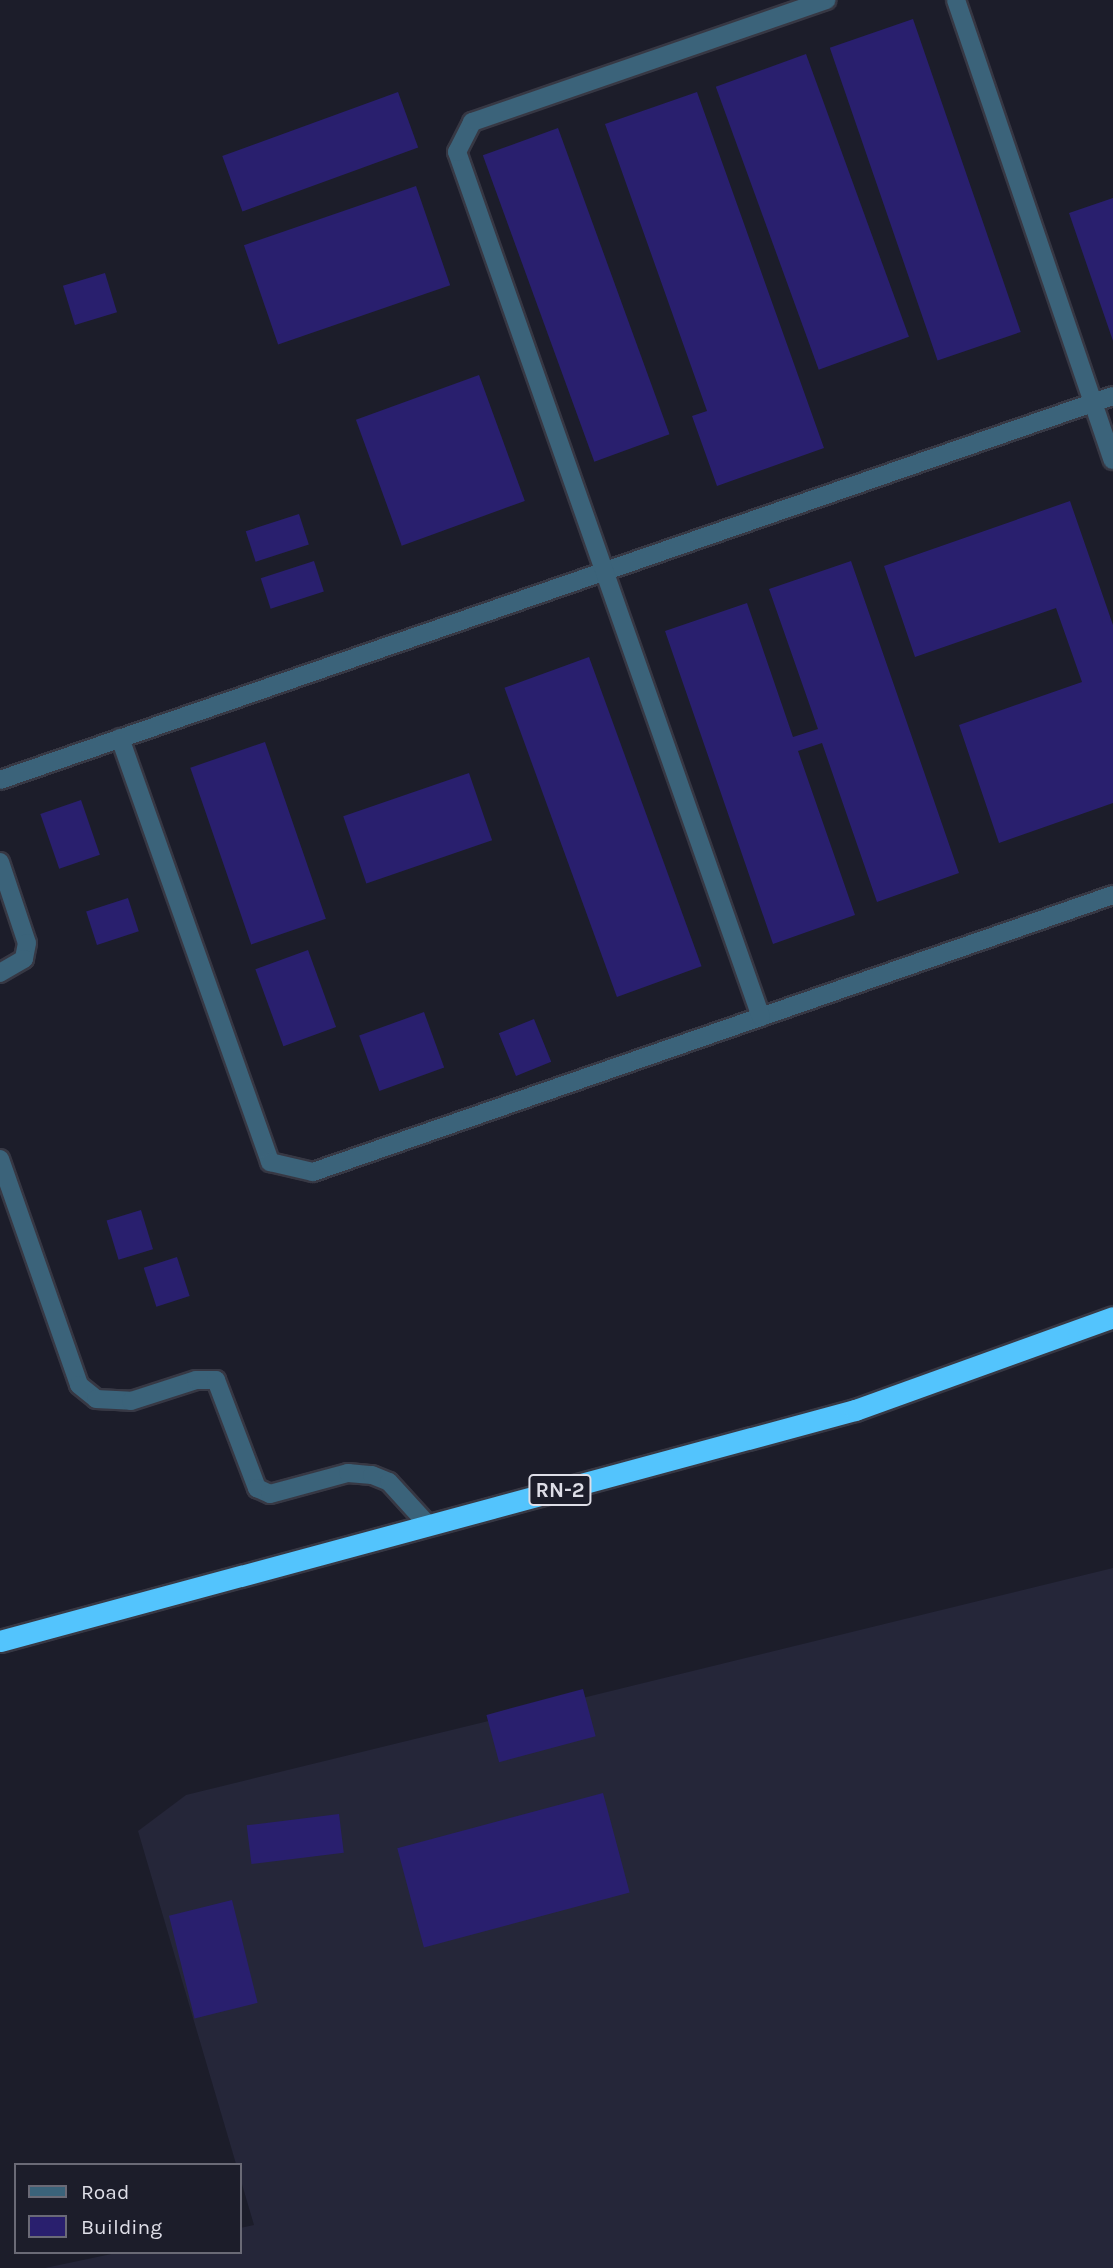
<!DOCTYPE html>
<html>
<head>
<meta charset="utf-8">
<style>
  body { margin:0 }
  #map { position:relative; width:1113px; height:2268px; overflow:hidden; background:#1c1d2a; font-family:Karla,sans-serif }
  div>[style] { position:absolute }
  .built>* { inset:0; background:#252639 }
  .building>* { inset:0; background:#291f6e; transform-origin:0 0 }
  .roads { filter:drop-shadow(2px 0 #373844) drop-shadow(-2px 0 #373844) drop-shadow(0 2px #373844) drop-shadow(0 -2px #373844) }
  .minor>* { height:18px; margin:-9px; padding:0 9px; transform-origin:9px; border-radius:9px; background:#3b637a }
  .highway>* { height:21px; margin:-10.5px; padding:0 10.5px; transform-origin:10.5px; border-radius:10.5px; background:#53c4fd }
  span { translate:-50% -50%; white-space:nowrap; text-align:center; line-height:1.15; -webkit-text-stroke:5px #1c1d2a; paint-order:stroke }
  .shield-label span { padding:2px 5px; background:#1c1d2a; border:2px solid; border-radius:5px; -webkit-text-stroke-width:0 }
  .shield-label { font-size:21px; color:#dedee7; font-weight:700 }
  .legend { position:absolute; left:14px; top:2163px; width:228px; height:91px; box-sizing:border-box; background:#1c1d2a; border:2px solid #6a6a76; margin:0; padding:9px 12px; list-style:none; font-size:21px; color:#dedee7 }
  .legend li { display:flex; align-items:center; gap:14px; height:35px }
  .legend b { width:35px; border:2px solid #6a6a76 }
</style>
</head>
<body>
<div id="map">
  <div class="built">
    <div style="clip-path:polygon(1113px 1568px,1113px 2268px,45px 2268px,121px 2252px,240px 2252px,240px 2228px,254px 2225px,138px 1831px,186px 1795px)"></div>
  </div>
  <div class="building">
    <div style="left:913px;top:19px;width:331px;height:88px;rotate:71deg"></div>
    <div style="left:806px;top:54px;width:301px;height:96px;rotate:70deg"></div>
    <div style="left:398px;top:92px;width:59px;height:187px;rotate:70deg"></div>
    <div style="clip-path:polygon(697px 92px,824px 448px,717px 486px,692px 416px,707px 411px,605px 124px)"></div>
    <div style="left:558px;top:128px;width:326px;height:80px;rotate:70deg"></div>
    <div style="left:416px;top:186px;width:105px;height:182px;rotate:71deg"></div>
    <div style="clip-path:polygon(1113px 198px,1113px 341px,1069px 213px)"></div>
    <div style="left:105px;top:273px;width:41px;height:44px;rotate:73deg"></div>
    <div style="left:479px;top:375px;width:134px;height:131px;rotate:70deg"></div>
    <div style="clip-path:polygon(1070px 501px,1113px 625px,1113px 803px,999px 843px,959px 725px,1082px 682px,1056px 608px,915px 657px,884px 566px)"></div>
    <div style="left:299px;top:514px;width:32px;height:56px;rotate:72deg"></div>
    <div style="left:314px;top:561px;width:32px;height:56px;rotate:72deg"></div>
    <div style="clip-path:polygon(851px 561px,959px 873px,877px 902px,822px 743px,798px 751px,855px 915px,773px 944px,665px 631px,747px 603px,793px 737px,818px 729px,769px 589px)"></div>
    <div style="left:589px;top:657px;width:329px;height:90px;rotate:70deg"></div>
    <div style="left:265px;top:742px;width:187px;height:79px;rotate:71deg"></div>
    <div style="left:469px;top:773px;width:71px;height:133px;rotate:71deg"></div>
    <div style="left:81px;top:800px;width:58px;height:43px;rotate:71deg"></div>
    <div style="left:128px;top:898px;width:35px;height:44px;rotate:72deg"></div>
    <div style="left:308px;top:950px;width:82px;height:56px;rotate:70deg"></div>
    <div style="left:424px;top:1012px;width:59px;height:69px;rotate:70deg"></div>
    <div style="left:534px;top:1019px;width:46px;height:38px;rotate:68deg"></div>
    <div style="left:141px;top:1210px;width:41px;height:36px;rotate:73deg"></div>
    <div style="left:177px;top:1257px;width:41px;height:35px;rotate:72deg"></div>
    <div style="left:583px;top:1689px;width:49px;height:100px;rotate:75deg"></div>
    <div style="left:603px;top:1793px;width:103px;height:213px;rotate:75deg"></div>
    <div style="left:339px;top:1814px;width:39px;height:93px;rotate:83deg"></div>
    <div style="left:232px;top:1900px;width:106px;height:65px;rotate:76deg"></div>
  </div>
  <div class="roads">
    <div class="minor">
      <div style="left:956px;top:0;width:486px;rotate:71.2deg"></div>
      <div style="left:120px;top:738px;width:450px;rotate:70.5deg"></div>
      <div style="left:270px;top:1162px;width:44px;rotate:13.1deg"></div>
      <div style="left:313px;top:1172px;width:847px;rotate:-19.1deg"></div>
      <div style="left:0;top:780px;width:1177px;rotate:-19.04deg"></div>
      <div style="left:0;top:862px;width:85px;rotate:71.6deg"></div>
      <div style="left:27px;top:943px;width:16px;rotate:101deg"></div>
      <div style="left:24px;top:959px;width:28px;rotate:150deg"></div>
      <div style="left:761px;top:1017px;width:917px;rotate:-109.36deg"></div>
      <div style="left:457px;top:152px;width:34px;rotate:-63deg"></div>
      <div style="left:472px;top:122px;width:375px;rotate:-19deg"></div>
      <div style="left:0;top:1159px;width:239px;rotate:70.7deg"></div>
      <div style="left:79px;top:1385px;width:22px;rotate:39deg"></div>
      <div style="left:96px;top:1399px;width:35px;rotate:3deg"></div>
      <div style="left:131px;top:1401px;width:68px;rotate:-17.9deg"></div>
      <div style="left:196px;top:1380px;width:20px"></div>
      <div style="left:216px;top:1380px;width:116px;rotate:69.2deg"></div>
      <div style="left:257px;top:1488px;width:14px;rotate:25deg"></div>
      <div style="left:270px;top:1494px;width:81px;rotate:-15.1deg"></div>
      <div style="left:348px;top:1473px;width:24px;rotate:5deg"></div>
      <div style="left:372px;top:1475px;width:18px;rotate:22deg"></div>
      <div style="left:389px;top:1482px;width:59px;rotate:47.7deg"></div>
    </div>
    <div class="highway">
      <div style="left:0;top:1641px;width:886px;rotate:-15.12deg"></div>
      <div style="left:855px;top:1410px;width:274px;rotate:-19.8deg"></div>
    </div>
  </div>
  <div class="shield-label">
    <span style="left:560px;top:1490px">RN-2</span>
  </div>
  <ul class="legend">
  <li><b style="height:9px;background:#3b637a"></b>Road</li>
  <li><b style="height:19px;background:#291f6e"></b>Building</li>
  </ul>
</div>
</body>
</html>
